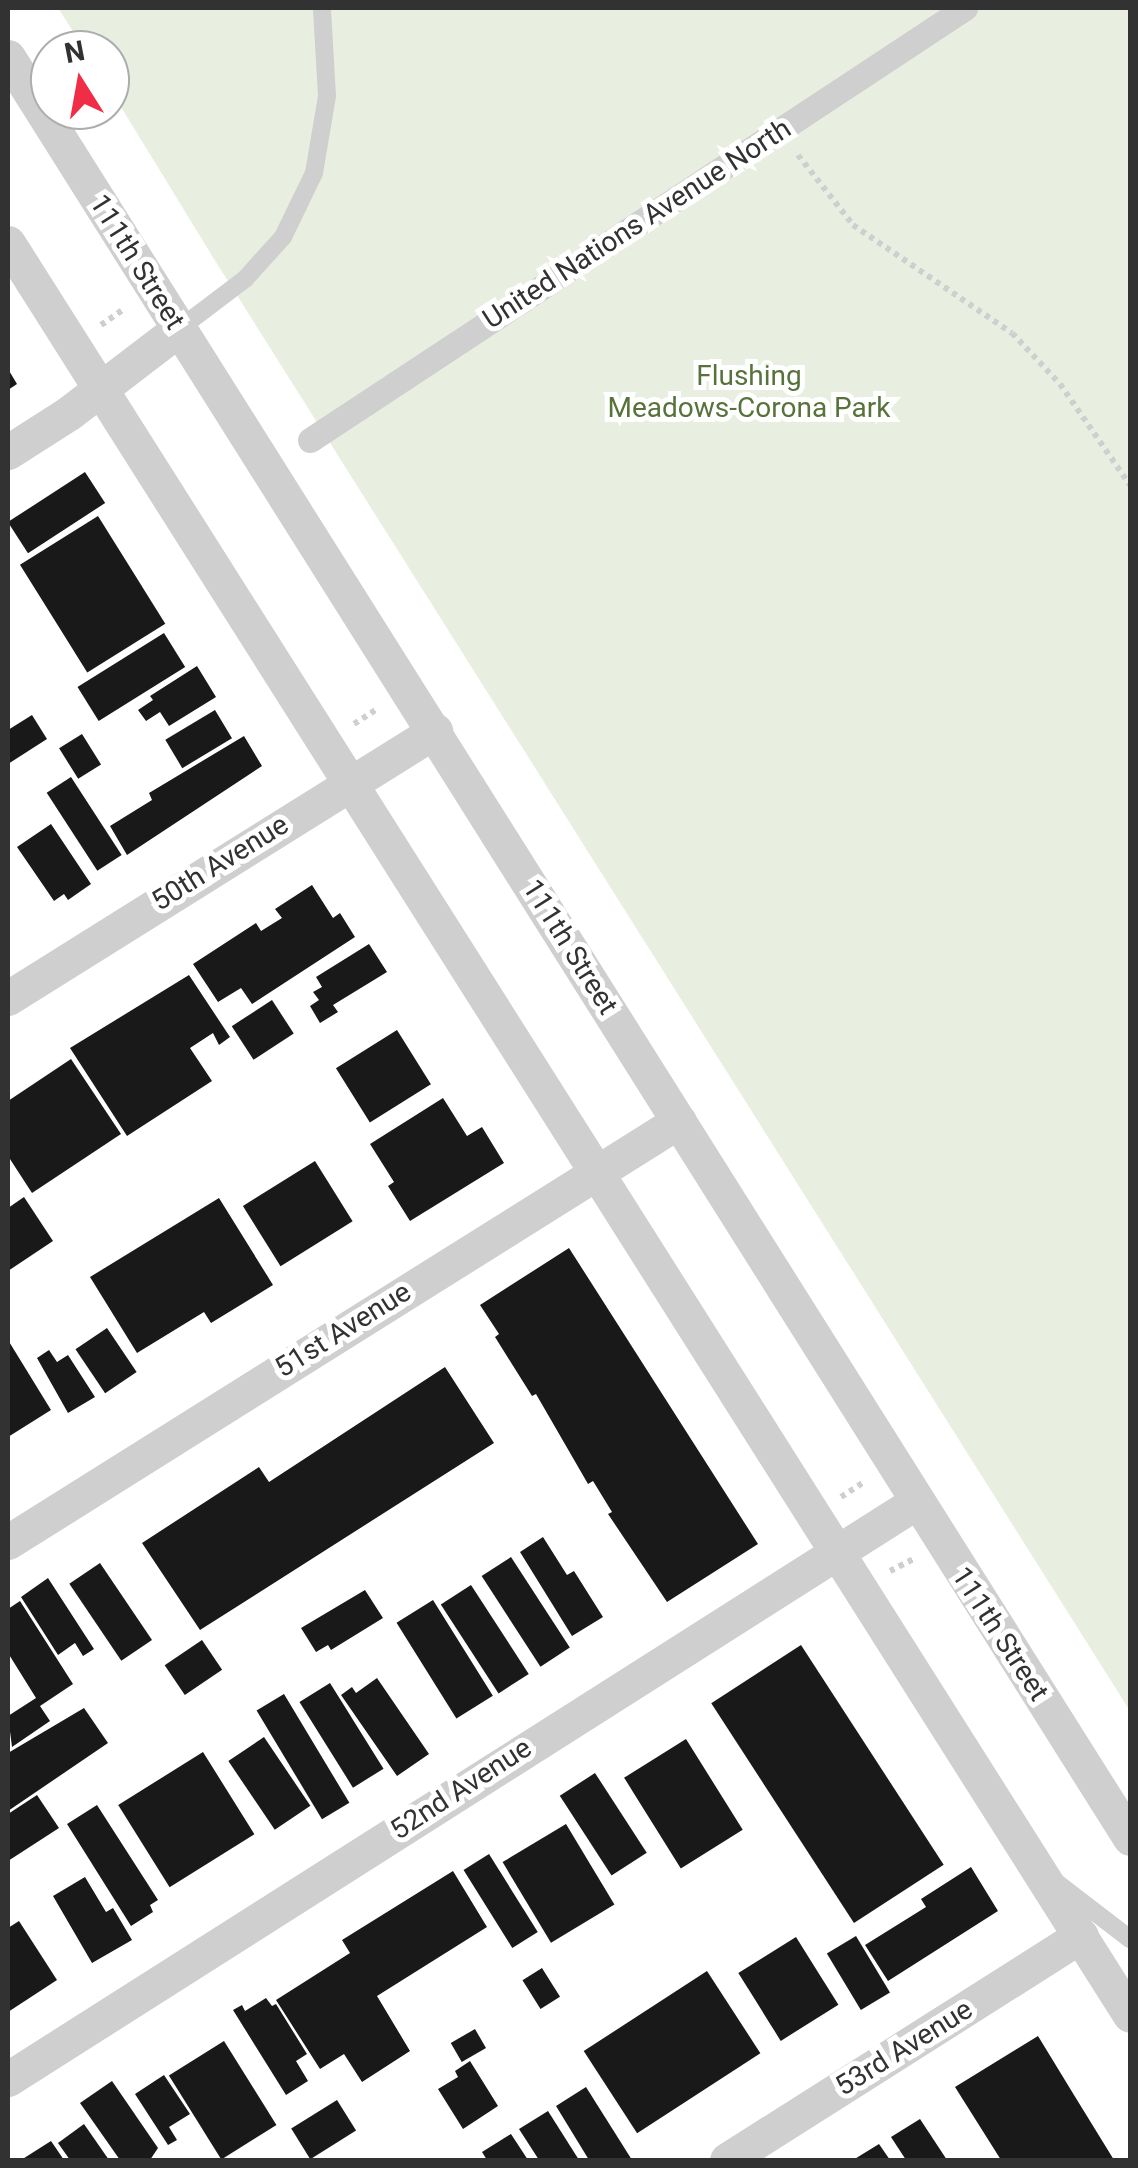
<!DOCTYPE html>
<html>
<head>
<meta charset="utf-8">
<style>
  body { margin:0 }
  #map { position:relative; width:1138px; height:2168px; overflow:hidden; background:#fff; font-family:Roboto,sans-serif }
  div>[style] { position:absolute }
  .green>* { inset:0; background:#e9efe0 }
  .building>* { inset:0; background:#191919; transform-origin:0 0 }
  .path>* { height:6px; margin-top:-3px; transform-origin:0; background:repeating-linear-gradient(90deg,#cfcfcf 0 5px,transparent 0 10px) }
  .service>* { height:18px; margin:-9px; padding:0 9px; transform-origin:9px; border-radius:9px; background:#cfcfcf }
  .pedestrian>* { height:25px; margin:-12.5px; padding:0 12.5px; transform-origin:12.5px; border-radius:12.5px; background:#cfcfcf }
  .minor>* { height:35px; margin:-17.5px; padding:0 17.5px; transform-origin:17.5px; border-radius:17.5px; background:#cfcfcf }
  span { translate:-50% -50%; white-space:nowrap; text-align:center; line-height:1.15; -webkit-text-stroke:10px #fff; paint-order:stroke }
  .street-label { font-size:28px; color:#323232 }
  .park-label { font-size:28px; color:#58723b }
  .frame { position:absolute; inset:0; border:10px solid #323232; pointer-events:none }
  .north { position:absolute; left:30px; top:30px; width:100px; height:100px; box-sizing:border-box; background:#fff; border:2px solid #adadad; border-radius:50%; rotate:349deg; font-size:28px; font-weight:700; line-height:40px; text-align:center; color:#323232 }
  .north::after { content:''; display:block; margin:auto; width:35px; height:45px; background:#f02d46; clip-path:polygon(50% 0,100% 100%,50% 72%,0 100%) }
</style>
</head>
<body>
<div id="map">
  <div class="green">
    <div style="clip-path:polygon(58px 8px,1130px 8px,1130px 1711px,214px 259px,110px 89px,110px 50px,85px 50px)"></div>
  </div>
  <div class="building">
    <div style="clip-path:polygon(8px 369px,17px 384px,8px 390px)"></div>
    <div style="left:85px;top:472px;width:37px;height:92px;rotate:57deg"></div>
    <div style="left:98px;top:516px;width:127px;height:92px;rotate:58deg"></div>
    <div style="left:164px;top:633px;width:40px;height:102px;rotate:58deg"></div>
    <div style="clip-path:polygon(197px 666px,216px 697px,169px 726px,160px 712px,146px 721px,138px 710px,153px 700px,150px 696px)"></div>
    <div style="left:215px;top:710px;width:33px;height:58px;rotate:59deg"></div>
    <div style="clip-path:polygon(32px 715px,47px 739px,8px 764px,8px 730px)"></div>
    <div style="left:82px;top:734px;width:36px;height:27px;rotate:58deg"></div>
    <div style="clip-path:polygon(244px 736px,262px 766px,127px 855px,110px 826px,152px 800px,149px 793px)"></div>
    <div style="left:71px;top:777px;width:93px;height:29px;rotate:57deg"></div>
    <div style="clip-path:polygon(51px 824px,91px 884px,68px 900px,64px 894px,54px 901px,17px 847px)"></div>
    <div style="clip-path:polygon(312px 885px,333px 918px,340px 913px,355px 937px,252px 1004px,241px 988px,218px 1002px,193px 964px,256px 923px,261px 931px,282px 918px,275px 909px)"></div>
    <div style="clip-path:polygon(369px 944px,387px 972px,333px 1005px,338px 1012px,320px 1023px,310px 1006px,319px 1000px,313px 992px,322px 987px,316px 977px)"></div>
    <div style="clip-path:polygon(189px 975px,230px 1037px,219px 1045px,213px 1033px,190px 1048px,212px 1081px,127px 1136px,70px 1048px)"></div>
    <div style="left:272px;top:1000px;width:40px;height:48px;rotate:57deg"></div>
    <div style="left:397px;top:1030px;width:64px;height:72px;rotate:58deg"></div>
    <div style="clip-path:polygon(71px 1059px,121px 1134px,32px 1193px,8px 1156px,8px 1101px)"></div>
    <div style="clip-path:polygon(443px 1098px,467px 1136px,482px 1127px,504px 1163px,410px 1221px,388px 1186px,394px 1182px,370px 1144px)"></div>
    <div style="left:315px;top:1161px;width:71px;height:85px;rotate:58deg"></div>
    <div style="clip-path:polygon(24px 1197px,53px 1241px,8px 1271px,8px 1208px)"></div>
    <div style="clip-path:polygon(219px 1198px,273px 1285px,211px 1323px,204px 1312px,137px 1353px,90px 1277px)"></div>
    <div style="clip-path:polygon(569px 1248px,758px 1544px,667px 1602px,608px 1514px,612px 1512px,593px 1481px,588px 1484px,536px 1394px,532px 1396px,495px 1337px,499px 1334px,480px 1305px)"></div>
    <div style="left:107px;top:1328px;width:53px;height:38px;rotate:56deg"></div>
    <div style="clip-path:polygon(8px 1340px,51px 1410px,8px 1437px)"></div>
    <div style="clip-path:polygon(49px 1350px,57px 1362px,68px 1355px,95px 1397px,68px 1413px,37px 1358px)"></div>
    <div style="clip-path:polygon(445px 1367px,494px 1443px,200px 1630px,142px 1543px,259px 1467px,269px 1482px)"></div>
    <div style="clip-path:polygon(543px 1537px,567px 1575px,574px 1571px,603px 1617px,572px 1636px,520px 1552px)"></div>
    <div style="left:511px;top:1557px;width:108px;height:35px;rotate:57deg"></div>
    <div style="left:100px;top:1563px;width:93px;height:37px;rotate:56deg"></div>
    <div style="clip-path:polygon(48px 1578px,94px 1649px,83px 1656px,75px 1643px,58px 1655px,21px 1597px)"></div>
    <div style="left:471px;top:1585px;width:106px;height:36px;rotate:57deg"></div>
    <div style="clip-path:polygon(365px 1590px,383px 1618px,331px 1650px,328px 1645px,316px 1652px,301px 1628px)"></div>
    <div style="left:433px;top:1600px;width:113px;height:43px;rotate:58deg"></div>
    <div style="clip-path:polygon(20px 1601px,73px 1684px,40px 1706px,50px 1721px,12px 1747px,8px 1716px,36px 1698px,8px 1653px,8px 1609px)"></div>
    <div style="left:202px;top:1640px;width:36px;height:45px;rotate:56deg"></div>
    <div style="left:801px;top:1645px;width:262px;height:107px;rotate:57deg"></div>
    <div style="clip-path:polygon(377px 1678px,429px 1754px,397px 1776px,341px 1695px,352px 1687px,356px 1693px)"></div>
    <div style="left:330px;top:1683px;width:101px;height:36px;rotate:58deg"></div>
    <div style="left:284px;top:1694px;width:127px;height:32px;rotate:59deg"></div>
    <div style="clip-path:polygon(84px 1708px,108px 1743px,8px 1811px,8px 1753px)"></div>
    <div style="left:264px;top:1737px;width:83px;height:43px;rotate:56deg"></div>
    <div style="left:686px;top:1739px;width:107px;height:73px;rotate:58deg"></div>
    <div style="left:203px;top:1752px;width:97px;height:100px;rotate:58deg"></div>
    <div style="left:595px;top:1773px;width:95px;height:42px;rotate:57deg"></div>
    <div style="clip-path:polygon(37px 1795px,59px 1828px,8px 1861px,8px 1814px)"></div>
    <div style="clip-path:polygon(97px 1805px,158px 1900px,150px 1905px,153px 1912px,131px 1926px,67px 1824px)"></div>
    <div style="left:566px;top:1824px;width:94px;height:74px;rotate:59deg"></div>
    <div style="left:489px;top:1854px;width:92px;height:30px;rotate:58deg"></div>
    <div style="clip-path:polygon(971px 1867px,998px 1911px,888px 1981px,865px 1945px,926px 1907px,921px 1899px)"></div>
    <div style="clip-path:polygon(453px 1871px,487px 1927px,377px 1996px,410px 2051px,362px 2082px,344px 2054px,320px 2069px,276px 2000px,350px 1953px,342px 1940px)"></div>
    <div style="clip-path:polygon(85px 1877px,106px 1912px,113px 1908px,132px 1940px,92px 1963px,53px 1896px)"></div>
    <div style="clip-path:polygon(19px 1921px,57px 1980px,8px 2012px,8px 1928px)"></div>
    <div style="left:856px;top:1936px;width:66px;height:34px;rotate:59deg"></div>
    <div style="left:796px;top:1937px;width:80px;height:68px;rotate:58deg"></div>
    <div style="left:542px;top:1968px;width:34px;height:23px;rotate:58deg"></div>
    <div style="left:707px;top:1971px;width:98px;height:147px;rotate:57deg"></div>
    <div style="clip-path:polygon(266px 1998px,272px 2006px,276px 2004px,307px 2054px,296px 2061px,308px 2081px,286px 2095px,233px 2010px,242px 2005px,245px 2011px)"></div>
    <div style="left:475px;top:2029px;width:22px;height:28px;rotate:60deg"></div>
    <div style="clip-path:polygon(1038px 2036px,1074px 2095px,1114px 2160px,1001px 2160px,955px 2087px)"></div>
    <div style="left:224px;top:2041px;width:99px;height:65px;rotate:58deg"></div>
    <div style="clip-path:polygon(470px 2061px,498px 2106px,463px 2129px,438px 2089px,458px 2077px,455px 2071px)"></div>
    <div style="clip-path:polygon(164px 2075px,190px 2114px,169px 2127px,177px 2140px,168px 2145px,135px 2094px)"></div>
    <div style="clip-path:polygon(112px 2081px,158px 2148px,150px 2160px,120px 2160px,80px 2103px)"></div>
    <div style="clip-path:polygon(586px 2087px,632px 2160px,589px 2160px,556px 2106px)"></div>
    <div style="left:337px;top:2100px;width:36px;height:54px;rotate:58deg"></div>
    <div style="clip-path:polygon(548px 2111px,579px 2160px,539px 2160px,519px 2129px)"></div>
    <div style="clip-path:polygon(920px 2119px,947px 2160px,906px 2160px,891px 2137px)"></div>
    <div style="clip-path:polygon(84px 2124px,109px 2160px,70px 2160px,58px 2143px)"></div>
    <div style="clip-path:polygon(511px 2134px,528px 2160px,487px 2160px,482px 2152px)"></div>
    <div style="clip-path:polygon(51px 2141px,64px 2160px,21px 2160px)"></div>
    <div style="clip-path:polygon(879px 2144px,890px 2160px,853px 2160px)"></div>
  </div>
  <div class="path">
    <div style="left:798px;top:155px;width:89px;rotate:51.8deg"></div>
    <div style="left:853px;top:225px;width:192px;rotate:34.2deg"></div>
    <div style="left:1012px;top:333px;width:70px;rotate:46.7deg"></div>
    <div style="left:1060px;top:384px;width:123px;rotate:55.3deg"></div>
    <div style="left:101px;top:325px;width:28px;rotate:-35deg"></div>
    <div style="left:354px;top:724px;width:27px;rotate:-33deg"></div>
    <div style="left:841px;top:1497px;width:27px;rotate:-33deg"></div>
    <div style="left:890px;top:1571px;width:28px;rotate:-27deg"></div>
  </div>
  <div class="service">
    <div style="left:179px;top:329px;width:83px;rotate:-37.1deg"></div>
    <div style="left:245px;top:279px;width:57px;rotate:-47.9deg"></div>
    <div style="left:283px;top:237px;width:71px;rotate:-64.2deg"></div>
    <div style="left:314px;top:173px;width:78px;rotate:-80.4deg"></div>
    <div style="left:327px;top:96px;width:88px;rotate:-93.3deg"></div>
    <div style="left:1057px;top:1883px;width:92px;rotate:37.5deg"></div>
  </div>
  <div class="pedestrian">
    <div style="left:310px;top:440px;width:785px;rotate:-33.41deg"></div>
  </div>
  <div class="minor">
    <div style="left:8px;top:57px;width:2105px;rotate:57.79deg"></div>
    <div style="left:8px;top:243px;width:2097px;rotate:57.66deg"></div>
    <div style="left:8px;top:452px;width:72px;rotate:-32.6deg"></div>
    <div style="left:69px;top:413px;width:138px;rotate:-37.4deg"></div>
    <div style="left:8px;top:998px;width:504px;rotate:-32.02deg"></div>
    <div style="left:8px;top:1542px;width:792px;rotate:-32.11deg"></div>
    <div style="left:8px;top:2079px;width:1076px;rotate:-32.43deg"></div>
    <div style="left:727px;top:2160px;width:419px;rotate:-32.4deg"></div>
  </div>
  <div class="street-label">
    <span style="left:637px;top:224px;rotate:-33deg">United Nations Avenue North</span>
    <span style="left:137px;top:262px;rotate:58deg">111th Street</span>
    <span style="left:220px;top:863px;rotate:-32deg">50th Avenue</span>
    <span style="left:570px;top:947px;rotate:58deg">111th Street</span>
    <span style="left:343px;top:1330px;rotate:-32deg">51st Avenue</span>
    <span style="left:1000px;top:1634px;rotate:57deg">111th Street</span>
    <span style="left:461px;top:1789px;rotate:-33deg">52nd Avenue</span>
    <span style="left:904px;top:2048px;rotate:-32deg">53rd Avenue</span>
  </div>
  <div class="park-label">
    <span style="left:749px;top:392px">Flushing<br>Meadows-Corona Park</span>
  </div>
  <div class="frame"></div>
  <div class="north">N</div>
</div>
</body>
</html>
